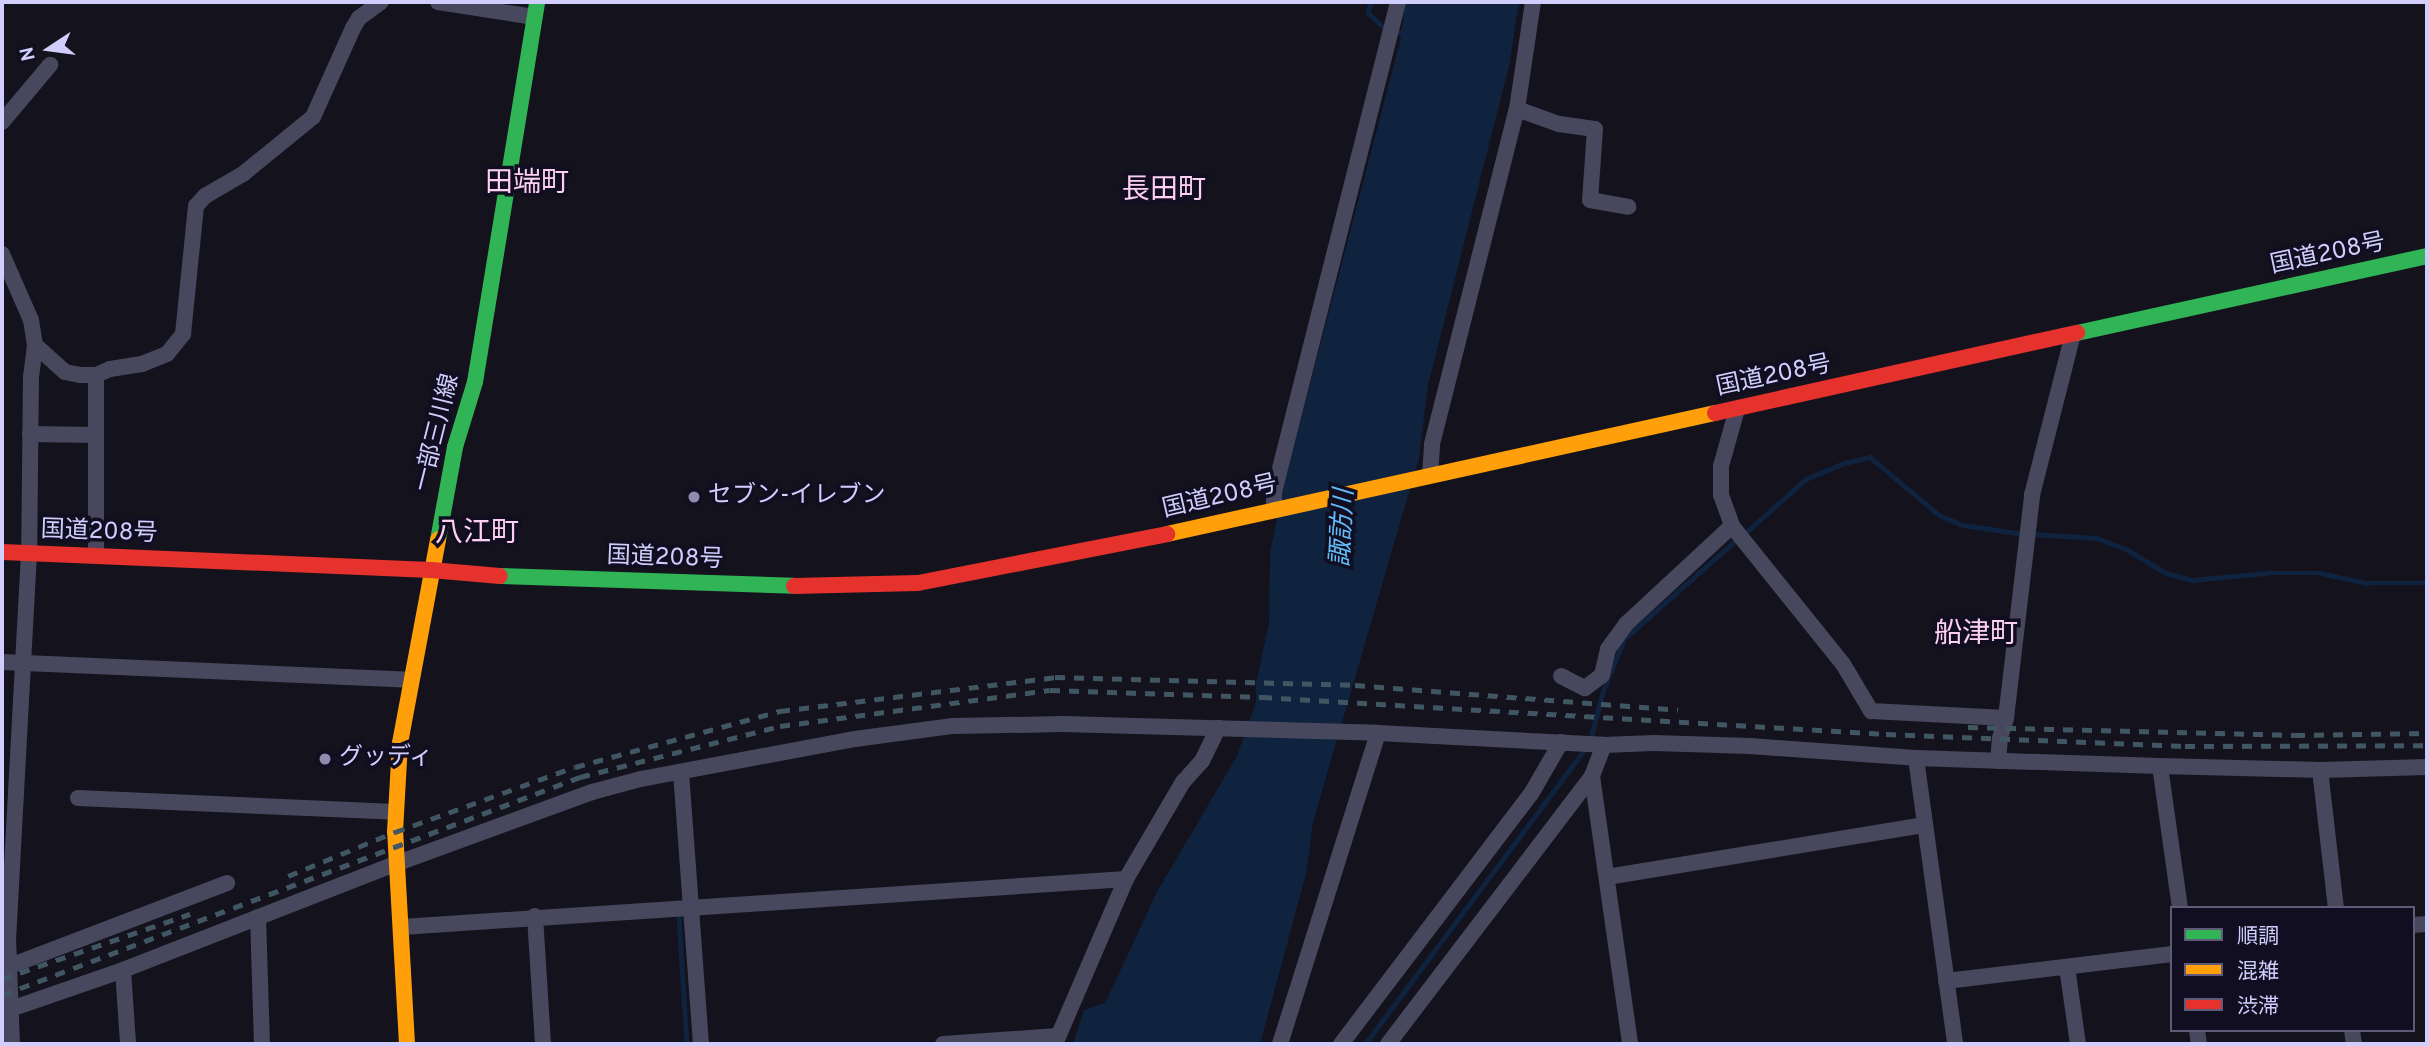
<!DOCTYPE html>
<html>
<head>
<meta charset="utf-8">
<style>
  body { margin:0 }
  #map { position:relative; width:2429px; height:1046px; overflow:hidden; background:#14121c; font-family:Overpass,"Noto Sans JP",sans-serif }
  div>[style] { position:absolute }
  .water>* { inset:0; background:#0f233f }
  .stream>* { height:4.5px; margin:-2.25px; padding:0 2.25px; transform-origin:2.25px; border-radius:2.25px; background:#0f233f }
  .street>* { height:16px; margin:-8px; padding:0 8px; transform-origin:8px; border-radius:8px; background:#47485d }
  .fast>* { height:16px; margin:-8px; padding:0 8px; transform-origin:8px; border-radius:8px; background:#30b455 }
  .slow>* { height:16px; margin:-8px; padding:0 8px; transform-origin:8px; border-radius:8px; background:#ff9f0a }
  .jam>* { height:16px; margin:-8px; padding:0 8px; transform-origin:8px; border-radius:8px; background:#e5322d }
  .rail>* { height:4.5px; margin-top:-2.25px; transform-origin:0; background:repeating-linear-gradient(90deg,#415663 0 10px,transparent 0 19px) }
  .dots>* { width:19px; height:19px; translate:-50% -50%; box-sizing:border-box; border:4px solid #100e20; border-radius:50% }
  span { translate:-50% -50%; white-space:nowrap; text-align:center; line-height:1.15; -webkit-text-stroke:7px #100e20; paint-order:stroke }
  .street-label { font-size:24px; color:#d1cefd }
  .poi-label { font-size:24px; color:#d1cefd }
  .left { translate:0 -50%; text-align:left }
  .water-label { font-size:26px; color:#61bbf8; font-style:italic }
  .quarter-label { font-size:28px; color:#fdd0ef }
  .frame { position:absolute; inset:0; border:4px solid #d1cefd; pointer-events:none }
  .legend { position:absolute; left:2170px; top:906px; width:245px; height:126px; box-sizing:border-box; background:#100e20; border:2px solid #5d5b78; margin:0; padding:9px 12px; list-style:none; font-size:21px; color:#d1cefd }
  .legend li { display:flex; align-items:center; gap:14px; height:35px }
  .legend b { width:35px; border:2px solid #5d5b78 }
  .north { position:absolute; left:14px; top:14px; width:70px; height:70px; -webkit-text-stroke:5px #100e20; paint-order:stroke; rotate:257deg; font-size:19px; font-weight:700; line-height:28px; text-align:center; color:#d1cefd }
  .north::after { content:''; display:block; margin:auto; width:24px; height:32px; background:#d1cefd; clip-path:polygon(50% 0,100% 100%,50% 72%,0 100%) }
</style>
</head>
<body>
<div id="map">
  <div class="water">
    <div style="clip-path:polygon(1405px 2px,1519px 2px,1510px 62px,1428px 385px,1419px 458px,1313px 822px,1307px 870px,1260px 1044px,1073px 1044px,1084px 1010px,1105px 1003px,1158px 890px,1237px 756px,1256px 702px,1256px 684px,1269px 622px,1270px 553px,1283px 487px,1401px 38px,1397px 32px,1402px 29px)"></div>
  </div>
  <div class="stream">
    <div style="left:1371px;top:2px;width:11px;rotate:105deg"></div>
    <div style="left:1368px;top:13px;width:25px;rotate:42deg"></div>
    <div style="left:1744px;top:534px;width:83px;rotate:-41.6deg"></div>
    <div style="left:1806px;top:479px;width:41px;rotate:-22.8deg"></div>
    <div style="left:1844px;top:463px;width:27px;rotate:-13deg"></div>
    <div style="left:1870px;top:457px;width:90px;rotate:40deg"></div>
    <div style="left:1939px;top:515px;width:26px;rotate:23deg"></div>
    <div style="left:1963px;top:525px;width:61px;rotate:8.5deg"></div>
    <div style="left:2031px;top:534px;width:66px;rotate:3.5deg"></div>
    <div style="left:2097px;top:538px;width:31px;rotate:21deg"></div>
    <div style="left:2126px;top:549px;width:47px;rotate:31deg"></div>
    <div style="left:2166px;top:573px;width:27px;rotate:15deg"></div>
    <div style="left:2192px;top:580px;width:74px;rotate:-5.4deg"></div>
    <div style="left:2266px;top:573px;width:54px"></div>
    <div style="left:2320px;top:573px;width:48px;rotate:12deg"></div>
    <div style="left:2367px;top:583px;width:60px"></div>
    <div style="left:1590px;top:740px;width:51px;rotate:-75.1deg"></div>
    <div style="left:1603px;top:691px;width:56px;rotate:-68deg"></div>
    <div style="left:1624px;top:639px;width:151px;rotate:-41.5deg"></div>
    <div style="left:679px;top:917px;width:127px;rotate:86.4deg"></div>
    <div style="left:1365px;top:1044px;width:370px;rotate:-53.3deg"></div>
  </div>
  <div class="street">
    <div style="left:438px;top:2px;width:97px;rotate:8.9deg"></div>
    <div style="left:1517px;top:109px;width:45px;rotate:19.7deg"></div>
    <div style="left:1559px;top:124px;width:36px;rotate:8deg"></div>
    <div style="left:1595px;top:129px;width:71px;rotate:94deg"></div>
    <div style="left:1590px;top:200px;width:39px;rotate:10deg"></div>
    <div style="left:2px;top:122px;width:75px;rotate:-49.9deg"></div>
    <div style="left:2px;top:254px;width:72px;rotate:66.3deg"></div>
    <div style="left:31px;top:320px;width:25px;rotate:81deg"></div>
    <div style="left:35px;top:345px;width:31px;rotate:97deg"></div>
    <div style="left:31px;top:376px;width:177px;rotate:90.6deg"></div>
    <div style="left:29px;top:553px;width:385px;rotate:93.1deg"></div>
    <div style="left:8px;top:937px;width:107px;rotate:87.9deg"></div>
    <div style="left:35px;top:345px;width:40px;rotate:42deg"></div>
    <div style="left:65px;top:372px;width:15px;rotate:11deg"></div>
    <div style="left:80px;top:375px;width:16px"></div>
    <div style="left:96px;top:375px;width:15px;rotate:-23deg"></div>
    <div style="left:110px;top:369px;width:32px;rotate:-9deg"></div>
    <div style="left:142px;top:364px;width:27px;rotate:-22deg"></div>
    <div style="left:167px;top:354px;width:26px;rotate:-51deg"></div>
    <div style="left:183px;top:334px;width:129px;rotate:-84.2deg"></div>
    <div style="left:196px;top:206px;width:13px;rotate:-48deg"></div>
    <div style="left:205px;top:196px;width:44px;rotate:-30.1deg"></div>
    <div style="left:243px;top:174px;width:90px;rotate:-39.2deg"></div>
    <div style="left:313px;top:117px;width:98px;rotate:-65.8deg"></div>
    <div style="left:353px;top:28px;width:12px;rotate:-59deg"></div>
    <div style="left:359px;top:18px;width:27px;rotate:-36deg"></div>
    <div style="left:1737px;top:409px;width:59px;rotate:105.7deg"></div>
    <div style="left:1721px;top:466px;width:29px;rotate:90deg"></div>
    <div style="left:1721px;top:495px;width:33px;rotate:70deg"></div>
    <div style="left:1732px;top:526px;width:177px;rotate:51.2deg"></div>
    <div style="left:1843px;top:664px;width:55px;rotate:59.2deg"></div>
    <div style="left:1871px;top:711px;width:135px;rotate:3deg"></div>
    <div style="left:2006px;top:718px;width:225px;rotate:-83.3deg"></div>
    <div style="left:2032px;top:495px;width:166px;rotate:-75.7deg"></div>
    <div style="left:30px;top:434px;width:66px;rotate:0.9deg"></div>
    <div style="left:1430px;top:475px;width:31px;rotate:-86deg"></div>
    <div style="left:1432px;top:444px;width:346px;rotate:-75.8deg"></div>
    <div style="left:1517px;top:109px;width:108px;rotate:-81.5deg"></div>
    <div style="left:1274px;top:509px;width:17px;rotate:-90deg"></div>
    <div style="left:1274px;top:492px;width:505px;rotate:-75.8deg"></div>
    <div style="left:96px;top:555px;width:180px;rotate:-90deg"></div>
    <div style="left:2px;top:662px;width:408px;rotate:2.5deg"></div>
    <div style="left:1561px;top:676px;width:27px;rotate:27deg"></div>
    <div style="left:1585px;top:688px;width:21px;rotate:-37deg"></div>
    <div style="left:1602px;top:675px;width:27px;rotate:-77deg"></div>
    <div style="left:1608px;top:649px;width:31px;rotate:-54deg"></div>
    <div style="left:1626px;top:624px;width:144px;rotate:-42.8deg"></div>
    <div style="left:1916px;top:758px;width:289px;rotate:82.2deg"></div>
    <div style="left:1998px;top:761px;width:23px;rotate:-85deg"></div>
    <div style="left:2000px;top:738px;width:21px;rotate:-73deg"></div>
    <div style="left:2160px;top:766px;width:143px;rotate:82deg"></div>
    <div style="left:2320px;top:770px;width:139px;rotate:83.4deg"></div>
    <div style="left:681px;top:772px;width:273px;rotate:85.8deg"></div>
    <div style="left:1592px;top:776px;width:271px;rotate:81.9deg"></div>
    <div style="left:78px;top:798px;width:318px;rotate:2.5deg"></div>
    <div style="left:1607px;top:877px;width:322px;rotate:-9.3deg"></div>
    <div style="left:535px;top:916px;width:128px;rotate:86.4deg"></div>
    <div style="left:258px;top:917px;width:127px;rotate:88.2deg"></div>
    <div style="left:2413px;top:925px;width:14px;rotate:-4deg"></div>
    <div style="left:402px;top:927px;width:726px;rotate:-3.79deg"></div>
    <div style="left:2067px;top:967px;width:78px;rotate:81.9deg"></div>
    <div style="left:2px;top:969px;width:241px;rotate:-20.9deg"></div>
    <div style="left:123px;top:970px;width:74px;rotate:86.1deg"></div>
    <div style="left:1946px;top:981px;width:228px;rotate:-6.8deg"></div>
    <div style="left:2px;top:1012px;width:128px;rotate:-19.1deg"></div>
    <div style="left:123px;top:970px;width:295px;rotate:-21.3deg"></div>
    <div style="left:398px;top:863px;width:207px;rotate:-20.1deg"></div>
    <div style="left:592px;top:792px;width:51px;rotate:-14.9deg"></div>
    <div style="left:641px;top:779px;width:218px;rotate:-10.6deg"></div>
    <div style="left:855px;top:739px;width:99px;rotate:-7.6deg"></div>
    <div style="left:953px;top:726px;width:110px;rotate:-1deg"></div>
    <div style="left:1063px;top:724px;width:315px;rotate:1.6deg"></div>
    <div style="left:1378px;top:733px;width:226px;rotate:3deg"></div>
    <div style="left:1604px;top:745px;width:50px;rotate:-2.3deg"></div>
    <div style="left:1654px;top:743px;width:96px;rotate:1.8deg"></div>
    <div style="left:1750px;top:746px;width:166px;rotate:4.1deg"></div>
    <div style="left:1916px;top:758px;width:244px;rotate:1.9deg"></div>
    <div style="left:2160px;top:766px;width:160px;rotate:1.4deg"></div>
    <div style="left:2320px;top:770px;width:107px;rotate:-1.6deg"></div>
    <div style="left:2197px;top:1030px;width:14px;rotate:82deg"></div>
    <div style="left:2352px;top:1030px;width:14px;rotate:82deg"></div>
    <div style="left:943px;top:1044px;width:114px;rotate:-4deg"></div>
    <div style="left:1055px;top:1044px;width:180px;rotate:-66.7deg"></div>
    <div style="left:1126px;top:879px;width:113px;rotate:-59.6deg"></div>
    <div style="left:1183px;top:782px;width:28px;rotate:-48deg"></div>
    <div style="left:1202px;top:761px;width:37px;rotate:-64deg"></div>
    <div style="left:1280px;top:1044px;width:326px;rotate:-72.5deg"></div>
    <div style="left:1341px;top:1044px;width:314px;rotate:-52.8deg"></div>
    <div style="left:1531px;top:794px;width:60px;rotate:-60deg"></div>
    <div style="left:1388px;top:1044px;width:337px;rotate:-52.7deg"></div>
    <div style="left:1592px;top:776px;width:33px;rotate:-69deg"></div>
  </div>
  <div class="fast">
    <div style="left:2077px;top:333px;width:358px;rotate:-12.4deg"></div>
    <div style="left:438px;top:540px;width:95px;rotate:-79.6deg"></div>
    <div style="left:455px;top:447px;width:68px;rotate:-72.9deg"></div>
    <div style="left:475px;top:382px;width:385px;rotate:-80.7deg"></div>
    <div style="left:500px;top:576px;width:294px;rotate:1.9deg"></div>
  </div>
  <div class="slow">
    <div style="left:1167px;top:534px;width:561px;rotate:-12.45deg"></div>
    <div style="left:407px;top:1044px;width:212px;rotate:-93.2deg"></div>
    <div style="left:395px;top:832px;width:89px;rotate:-86.8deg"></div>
    <div style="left:400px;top:743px;width:207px;rotate:-79.4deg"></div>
  </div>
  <div class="jam">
    <div style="left:1715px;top:413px;width:371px;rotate:-12.5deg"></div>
    <div style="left:2px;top:552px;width:429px;rotate:2.4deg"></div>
    <div style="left:431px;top:570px;width:69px;rotate:5deg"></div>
    <div style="left:794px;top:586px;width:124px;rotate:-1.4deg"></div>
    <div style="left:918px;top:583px;width:254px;rotate:-11.1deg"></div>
  </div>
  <div class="rail">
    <div style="left:1968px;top:727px;width:327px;rotate:1.4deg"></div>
    <div style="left:2295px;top:735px;width:132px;rotate:-0.9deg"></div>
    <div style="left:288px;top:876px;width:116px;rotate:-22.4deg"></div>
    <div style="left:395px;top:832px;width:191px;rotate:-19.9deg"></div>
    <div style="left:575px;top:767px;width:213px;rotate:-15.3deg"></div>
    <div style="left:780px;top:711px;width:277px;rotate:-7deg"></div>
    <div style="left:1055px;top:677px;width:300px;rotate:1.5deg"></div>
    <div style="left:1355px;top:685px;width:324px;rotate:4.4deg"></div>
    <div style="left:2px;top:979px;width:199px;rotate:-19.1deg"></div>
    <div style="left:2px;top:995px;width:618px;rotate:-20.66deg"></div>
    <div style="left:580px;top:777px;width:206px;rotate:-14.3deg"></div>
    <div style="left:780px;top:726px;width:272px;rotate:-7.6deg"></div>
    <div style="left:1050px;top:690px;width:212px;rotate:1.9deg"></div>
    <div style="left:1262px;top:697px;width:625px;rotate:3.39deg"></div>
    <div style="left:1886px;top:734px;width:299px;rotate:2.3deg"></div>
    <div style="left:2185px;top:746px;width:242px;rotate:-0.2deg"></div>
  </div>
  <div class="dots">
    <div style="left:694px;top:497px;background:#8f8cae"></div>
    <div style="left:325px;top:759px;background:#8f8cae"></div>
  </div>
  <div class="street-label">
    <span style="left:2328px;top:255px;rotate:-12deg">国道208号</span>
    <span style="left:1774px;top:377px;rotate:-12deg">国道208号</span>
    <span style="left:438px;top:433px;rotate:-76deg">一部三川線</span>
    <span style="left:1220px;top:498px;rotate:-13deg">国道208号</span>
    <span style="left:99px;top:533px;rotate:2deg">国道208号</span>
    <span style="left:665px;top:559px;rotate:2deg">国道208号</span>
  </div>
  <div class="poi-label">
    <span class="left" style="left:708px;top:497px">セブン-イレブン</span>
    <span class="left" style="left:339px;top:759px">グッディ</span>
  </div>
  <div class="water-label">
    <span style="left:1344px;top:528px;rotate:-87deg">諏訪川</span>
  </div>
  <div class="quarter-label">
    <span style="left:527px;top:184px">田端町</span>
    <span style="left:1164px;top:191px">長田町</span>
    <span style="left:477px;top:534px">八江町</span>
    <span style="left:1976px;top:635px">船津町</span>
  </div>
  <div class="frame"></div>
  <ul class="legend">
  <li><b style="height:9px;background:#30b455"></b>順調</li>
  <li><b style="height:9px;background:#ff9f0a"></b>混雑</li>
  <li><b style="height:9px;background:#e5322d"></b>渋滞</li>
  </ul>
  <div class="north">N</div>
</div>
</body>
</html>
